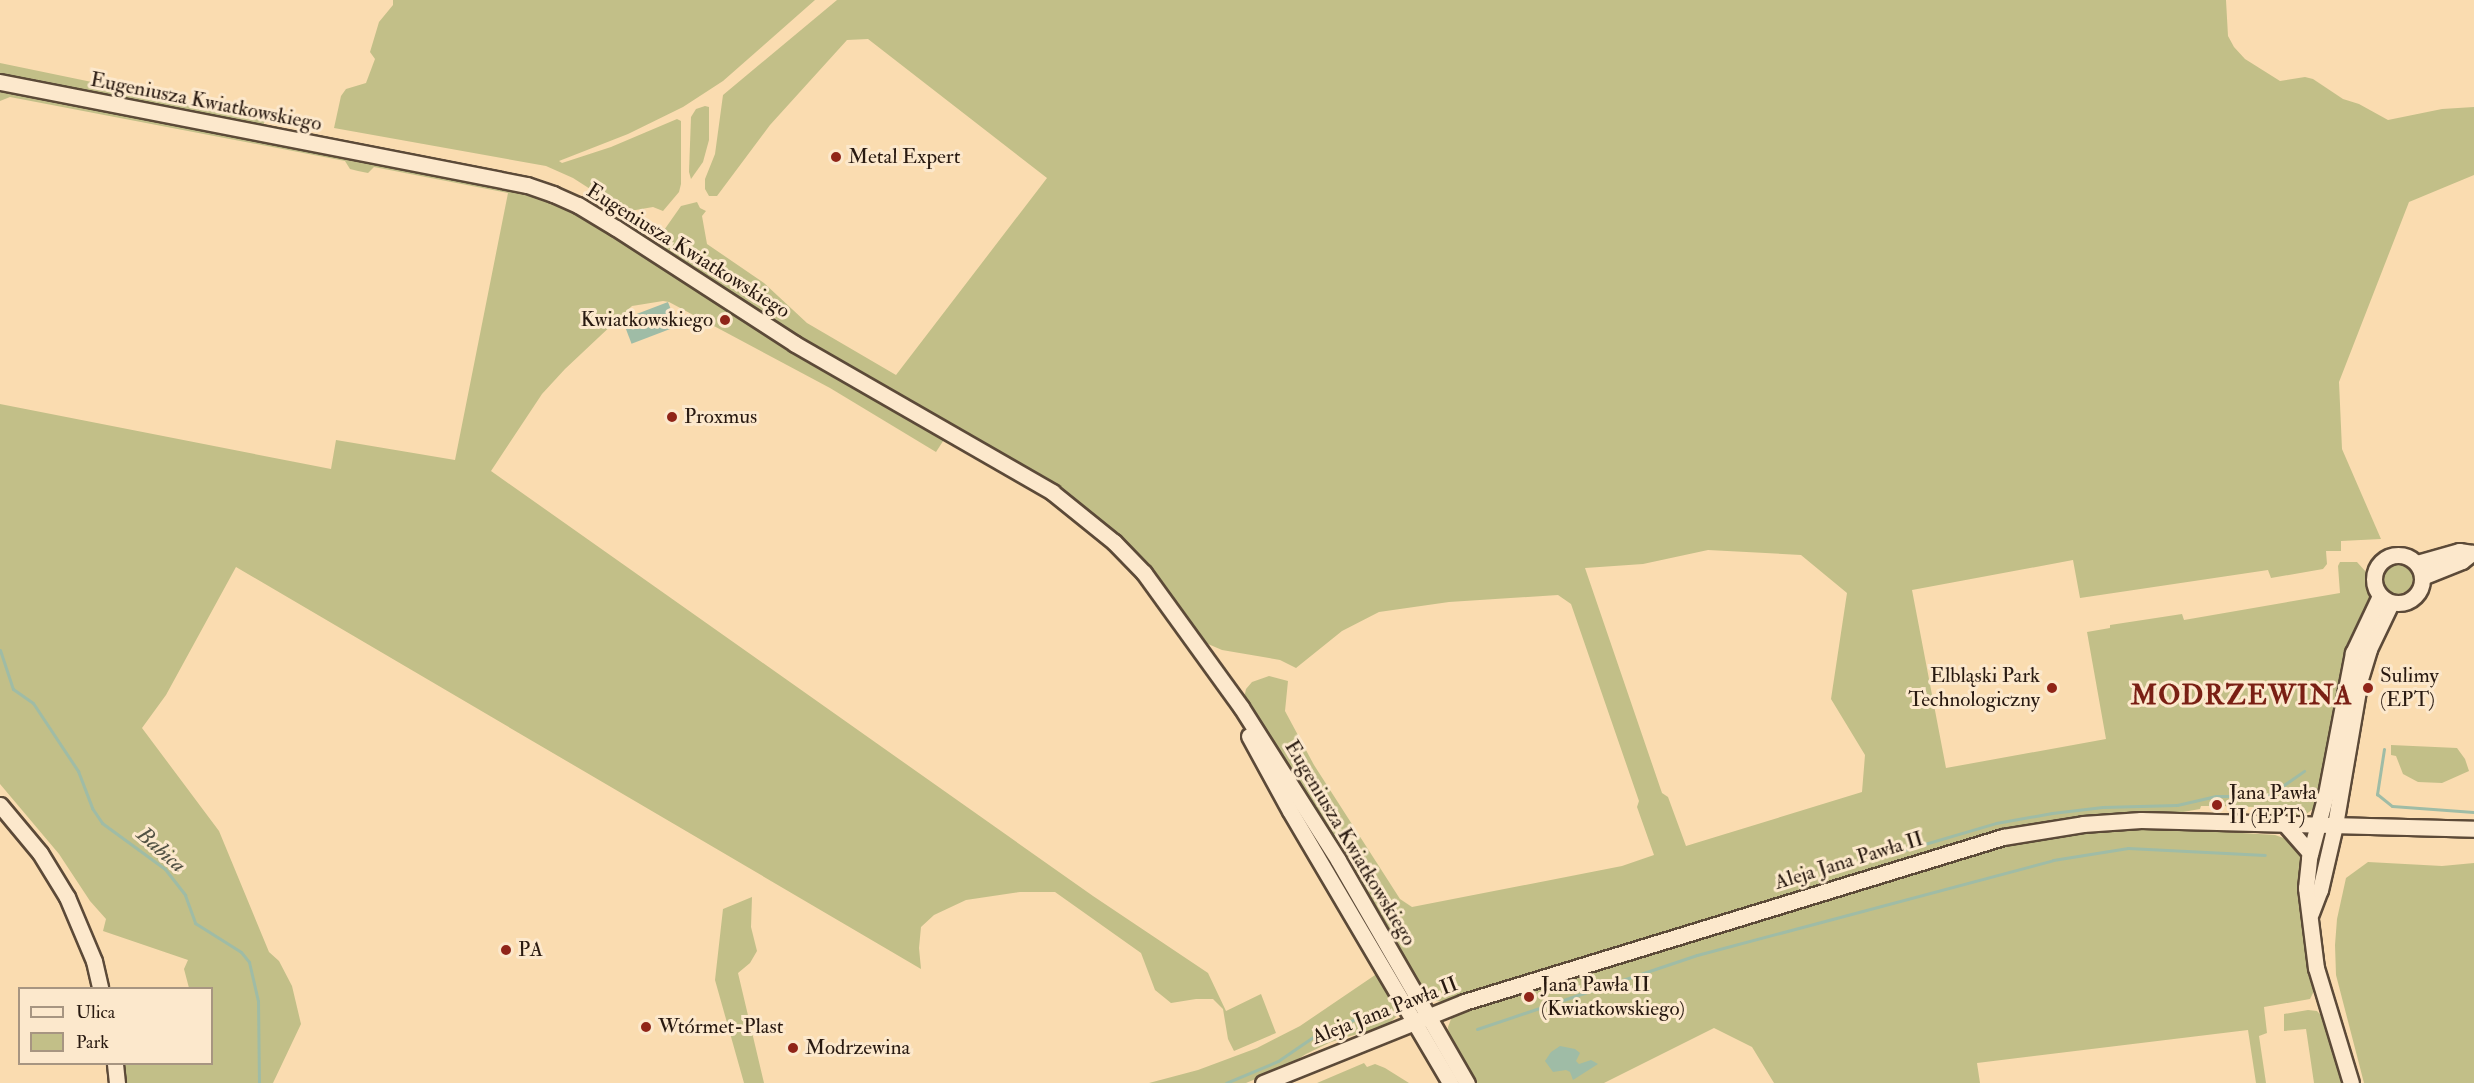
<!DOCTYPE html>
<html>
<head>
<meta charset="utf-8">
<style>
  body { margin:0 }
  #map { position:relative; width:2474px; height:1083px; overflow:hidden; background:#fadcb0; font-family:"IM FELL Double Pica",serif }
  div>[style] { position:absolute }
  .green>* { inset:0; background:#c2bf88 }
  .round { border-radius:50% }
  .water>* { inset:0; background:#9fbca6; transform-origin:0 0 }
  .stream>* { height:3px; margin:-1.5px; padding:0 1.5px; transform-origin:1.5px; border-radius:1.5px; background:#9fbca6 }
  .roads { filter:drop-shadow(2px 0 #5c4a38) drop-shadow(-2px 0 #5c4a38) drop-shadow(0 2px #5c4a38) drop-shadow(0 -2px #5c4a38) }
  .minor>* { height:15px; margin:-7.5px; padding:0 7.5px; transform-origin:7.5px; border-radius:7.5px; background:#fce8cc }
  .minor>.ring { margin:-7.5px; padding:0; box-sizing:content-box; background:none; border:15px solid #fce8cc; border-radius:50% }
  .dots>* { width:16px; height:16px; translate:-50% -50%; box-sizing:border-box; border:3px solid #fce8cc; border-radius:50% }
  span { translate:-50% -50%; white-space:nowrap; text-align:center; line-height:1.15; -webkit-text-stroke:6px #fce8cc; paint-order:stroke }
  .street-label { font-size:21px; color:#281910 }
  .poi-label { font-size:21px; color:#281910 }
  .left { translate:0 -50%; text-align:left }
  .right { translate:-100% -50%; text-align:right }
  .water-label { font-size:22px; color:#525244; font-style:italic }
  .district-label { font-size:27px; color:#7a1f14; font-weight:700; letter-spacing:1.5px }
  .legend { position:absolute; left:18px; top:987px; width:195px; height:78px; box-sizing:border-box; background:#fce8cc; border:2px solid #a79581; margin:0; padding:8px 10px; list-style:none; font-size:18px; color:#281910 }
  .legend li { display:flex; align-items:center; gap:12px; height:30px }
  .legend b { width:30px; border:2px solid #a79581 }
</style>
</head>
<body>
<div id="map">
  <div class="green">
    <div style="clip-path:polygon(393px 0,815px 0,723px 81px,683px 107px,628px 134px,559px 161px,562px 163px,611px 147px,677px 119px,681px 121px,681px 184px,679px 192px,663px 211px,653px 207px,630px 211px,623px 210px,573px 178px,546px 166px,334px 128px,341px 96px,346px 89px,366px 83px,375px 59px,370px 52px,379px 22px,393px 5px)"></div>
    <div style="clip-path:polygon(evenodd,837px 0,2226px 0,2228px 36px,2234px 47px,2245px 59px,2280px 81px,2305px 77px,2313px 79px,2343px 99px,2359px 104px,2388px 120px,2442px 109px,2474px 107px,2474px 175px,2409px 202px,2339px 382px,2342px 449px,2381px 539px,2341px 541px,2341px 551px,2326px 551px,2327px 564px,2323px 569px,2271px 578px,2268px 570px,2080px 598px,2073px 560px,1912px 590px,1946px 768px,2106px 739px,2087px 632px,2110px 628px,2110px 625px,2182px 614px,2184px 620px,2340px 593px,2338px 566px,2340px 562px,2357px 562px,2366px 572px,2371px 598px,2317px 806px,2305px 815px,2296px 816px,2253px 813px,2253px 807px,2221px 806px,2214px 804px,2214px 806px,2201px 806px,2200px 809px,2183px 812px,2092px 815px,2001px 831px,1444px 1002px,1429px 1000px,1422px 995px,1385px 932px,1372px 901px,1357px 875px,1343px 860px,1243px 703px,1246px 689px,1252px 682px,1269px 676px,1288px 681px,1285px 711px,1314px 765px,1400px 899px,1412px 907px,1622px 866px,1654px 855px,1637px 807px,1639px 801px,1571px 604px,1558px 595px,1449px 602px,1379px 612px,1342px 631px,1296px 668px,1280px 660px,1222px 650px,1201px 641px,1163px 585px,1135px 554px,1084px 507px,1058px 489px,797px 338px,664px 253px,660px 246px,662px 233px,681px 206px,697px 202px,700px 208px,706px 211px,702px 216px,707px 244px,764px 283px,807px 323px,896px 375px,1047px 178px,868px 39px,847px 40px,770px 125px,717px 196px,709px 196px,705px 189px,705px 179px,715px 154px,723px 95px,837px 0,1708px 550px,1801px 555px,1847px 593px,1831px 699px,1865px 755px,1862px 792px,1686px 846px,1668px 797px,1662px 793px,1585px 568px,1643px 564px,1708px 550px)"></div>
    <div style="clip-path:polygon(0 63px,266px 118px,260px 134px,553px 194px,949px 432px,936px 452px,830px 388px,669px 302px,663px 301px,632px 306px,565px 369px,542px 394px,491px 471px,1093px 896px,1208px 973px,1226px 1011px,1261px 994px,1276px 1033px,1234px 1051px,1228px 1039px,1223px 1009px,1213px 999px,1196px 999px,1171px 1003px,1155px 990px,1141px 953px,1055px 892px,1020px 892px,966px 900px,934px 915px,921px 927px,919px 948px,921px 969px,236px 567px,166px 695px,142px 728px,219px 831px,269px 952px,279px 961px,292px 986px,301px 1024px,273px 1083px,124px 1083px,124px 1064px,212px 1064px,212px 988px,189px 988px,184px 969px,188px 960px,103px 931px,106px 919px,90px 901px,59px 854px,0 784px,0 404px,331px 469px,336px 440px,455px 460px,508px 193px,374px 167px,368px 173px,358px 171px,350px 169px,345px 161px,10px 97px,0 101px)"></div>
    <div style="clip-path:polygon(705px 106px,709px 107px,709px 140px,703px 162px,691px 179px,689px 172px,691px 117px,696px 109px)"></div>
    <div class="round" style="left:2381px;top:562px;width:32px;height:32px"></div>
    <div style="clip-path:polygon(2391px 745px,2457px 748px,2465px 759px,2469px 771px,2442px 783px,2418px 782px,2403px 774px,2396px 756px,2391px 755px)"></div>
    <div style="clip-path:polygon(2143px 827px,2275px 835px,2292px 841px,2300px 851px,2314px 991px,2310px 999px,2264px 1007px,2267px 1033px,2259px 1036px,2266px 1083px,2256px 1083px,2248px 1030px,1977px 1063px,1980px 1083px,1774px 1083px,1752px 1047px,1714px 1028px,1604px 1083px,1475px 1083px,1449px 1039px,1448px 1027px,1451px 1019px,1460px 1011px,1476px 1005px,1515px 997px,1539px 990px,1561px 979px,2000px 845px,2063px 833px)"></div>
    <div style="clip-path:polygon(2368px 862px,2442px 866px,2474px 863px,2474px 1083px,2364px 1083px,2336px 975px,2335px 945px,2337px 919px,2346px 878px)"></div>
    <div style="clip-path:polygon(752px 897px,751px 927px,757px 951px,750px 963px,738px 973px,764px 1083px,744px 1083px,715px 980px,723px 909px)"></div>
    <div style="clip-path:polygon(1381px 971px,1398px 1008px,1396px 1017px,1387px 1025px,1331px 1042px,1306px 1054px,1287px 1066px,1246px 1083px,1149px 1083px,1198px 1070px,1257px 1048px,1300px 1026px)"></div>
    <div style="clip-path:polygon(2308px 1010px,2317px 1011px,2327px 1022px,2345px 1083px,2314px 1083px,2306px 1029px,2284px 1031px,2284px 1014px)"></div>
    <div style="clip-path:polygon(1364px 1063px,1367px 1067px,1375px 1064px,1385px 1068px,1409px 1083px,1317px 1083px)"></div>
  </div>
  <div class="water">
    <div style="left:668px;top:302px;width:26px;height:49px;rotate:69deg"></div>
    <div style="clip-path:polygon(1560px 1046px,1575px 1049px,1580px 1053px,1576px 1061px,1579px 1064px,1591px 1060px,1598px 1064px,1573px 1080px,1570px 1072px,1566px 1070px,1553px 1072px,1545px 1061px,1551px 1052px)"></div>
  </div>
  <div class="stream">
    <div style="left:0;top:650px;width:41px;rotate:71.6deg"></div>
    <div style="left:13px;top:689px;width:24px;rotate:35deg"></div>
    <div style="left:33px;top:703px;width:82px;rotate:56.5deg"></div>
    <div style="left:78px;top:771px;width:40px;rotate:69deg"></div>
    <div style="left:92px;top:808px;width:18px;rotate:56deg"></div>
    <div style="left:102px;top:823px;width:78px;rotate:36.1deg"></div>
    <div style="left:165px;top:869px;width:33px;rotate:52deg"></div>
    <div style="left:185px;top:895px;width:30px;rotate:70deg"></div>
    <div style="left:195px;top:923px;width:54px;rotate:32.2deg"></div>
    <div style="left:241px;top:952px;width:13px;rotate:51deg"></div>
    <div style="left:249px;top:962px;width:40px;rotate:77deg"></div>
    <div style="left:258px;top:1001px;width:82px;rotate:89.3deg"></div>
    <div style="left:2384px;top:749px;width:46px;rotate:98.8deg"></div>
    <div style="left:2377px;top:794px;width:19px;rotate:39deg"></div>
    <div style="left:2392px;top:806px;width:82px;rotate:4.2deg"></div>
    <div style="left:1894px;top:853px;width:106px;rotate:-16.4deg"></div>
    <div style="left:1996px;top:823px;width:57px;rotate:-10.1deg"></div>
    <div style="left:2052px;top:813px;width:51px;rotate:-6.7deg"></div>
    <div style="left:2103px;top:807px;width:74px;rotate:-1.5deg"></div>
    <div style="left:2177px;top:805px;width:40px;rotate:-13deg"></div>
    <div style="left:2216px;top:796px;width:52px"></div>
    <div style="left:2268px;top:796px;width:44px;rotate:-34.8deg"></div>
    <div style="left:1477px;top:1029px;width:232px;rotate:-18.6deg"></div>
    <div style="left:1697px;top:955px;width:368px;rotate:-14.9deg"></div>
    <div style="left:2053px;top:860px;width:76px;rotate:-9.1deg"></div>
    <div style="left:2128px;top:848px;width:137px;rotate:2.9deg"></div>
    <div style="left:1226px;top:1083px;width:56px;rotate:-22.9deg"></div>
    <div style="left:1278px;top:1061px;width:46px;rotate:-34.4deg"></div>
    <div style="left:1316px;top:1035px;width:58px;rotate:-22.2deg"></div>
  </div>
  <div class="roads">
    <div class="minor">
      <div style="left:0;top:82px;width:537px;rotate:11.06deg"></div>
      <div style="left:527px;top:185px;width:28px;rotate:19deg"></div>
      <div style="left:553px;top:194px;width:27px;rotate:24deg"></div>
      <div style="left:578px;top:205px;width:44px;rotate:31.2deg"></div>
      <div style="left:616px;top:228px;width:213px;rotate:32.9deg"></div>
      <div style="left:795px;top:344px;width:297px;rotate:29.9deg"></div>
      <div style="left:1052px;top:492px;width:80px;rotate:38.9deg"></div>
      <div style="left:1114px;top:542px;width:43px;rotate:45.9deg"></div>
      <div style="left:1144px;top:573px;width:165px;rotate:54.1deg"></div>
      <div style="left:1241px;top:707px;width:181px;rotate:57.6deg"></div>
      <div style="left:1338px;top:860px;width:258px;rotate:60deg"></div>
      <div class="ring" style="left:2374px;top:555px;width:33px;height:33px"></div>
      <div style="left:2417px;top:563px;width:44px;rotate:-15.9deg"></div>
      <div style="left:2459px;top:551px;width:15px;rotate:8deg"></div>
      <div style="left:2422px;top:577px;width:43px;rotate:-21.8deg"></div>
      <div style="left:2462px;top:561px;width:13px;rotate:-39deg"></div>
      <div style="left:1249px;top:736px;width:85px;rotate:61.3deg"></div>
      <div style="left:1290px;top:811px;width:316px;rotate:59.5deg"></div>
      <div style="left:0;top:805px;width:62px;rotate:50.2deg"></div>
      <div style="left:40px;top:853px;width:52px;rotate:58.5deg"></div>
      <div style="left:67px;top:897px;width:69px;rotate:67.1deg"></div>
      <div style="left:94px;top:961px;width:28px;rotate:77deg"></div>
      <div style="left:2284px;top:823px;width:40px;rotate:49deg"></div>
      <div style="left:2311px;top:913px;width:25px;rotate:-69deg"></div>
      <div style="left:2320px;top:890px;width:67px;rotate:-77deg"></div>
      <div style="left:2335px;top:825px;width:148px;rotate:-80.3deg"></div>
      <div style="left:2360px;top:679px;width:31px;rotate:-73deg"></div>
      <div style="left:2369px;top:649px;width:51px;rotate:-64.4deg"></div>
      <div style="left:115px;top:1064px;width:19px;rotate:84deg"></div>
      <div style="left:1263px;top:1083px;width:217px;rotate:-21.9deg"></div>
      <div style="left:1464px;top:1002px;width:564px;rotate:-17.02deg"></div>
      <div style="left:2003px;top:837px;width:81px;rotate:-9.2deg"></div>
      <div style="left:2083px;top:824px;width:58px;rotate:-3.9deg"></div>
      <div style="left:2141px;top:820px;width:333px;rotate:1.5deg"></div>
      <div style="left:2351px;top:1083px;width:120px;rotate:-106.9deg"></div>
      <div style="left:2316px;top:968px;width:81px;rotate:-97.1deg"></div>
      <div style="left:2306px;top:888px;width:30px;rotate:-84deg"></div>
      <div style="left:2309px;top:858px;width:66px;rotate:-75.1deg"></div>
      <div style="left:2326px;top:794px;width:144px;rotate:-79.2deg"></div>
      <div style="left:2353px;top:653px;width:63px;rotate:-64.7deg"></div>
    </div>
  </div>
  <div class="dots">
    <div style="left:836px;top:157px;background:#8f2418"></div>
    <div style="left:725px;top:320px;background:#8f2418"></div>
    <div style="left:672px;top:417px;background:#8f2418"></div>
    <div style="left:2052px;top:688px;background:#8f2418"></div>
    <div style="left:2368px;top:688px;background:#8f2418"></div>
    <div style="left:2217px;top:805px;background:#8f2418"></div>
    <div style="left:506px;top:950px;background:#8f2418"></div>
    <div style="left:1529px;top:997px;background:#8f2418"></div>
    <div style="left:646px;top:1027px;background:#8f2418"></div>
    <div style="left:793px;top:1048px;background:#8f2418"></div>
  </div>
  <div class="street-label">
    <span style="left:206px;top:102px;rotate:11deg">Eugeniusza Kwiatkowskiego</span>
    <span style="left:688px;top:251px;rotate:32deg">Eugeniusza Kwiatkowskiego</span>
    <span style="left:1350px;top:843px;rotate:59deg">Eugeniusza Kwiatkowskiego</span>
    <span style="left:1849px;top:861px;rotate:-17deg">Aleja Jana Pawła II</span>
    <span style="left:1385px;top:1011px;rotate:-21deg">Aleja Jana Pawła II</span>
  </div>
  <div class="poi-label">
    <span class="left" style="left:848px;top:157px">Metal Expert</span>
    <span class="right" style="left:713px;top:320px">Kwiatkowskiego</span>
    <span class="left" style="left:684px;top:417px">Proxmus</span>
    <span class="right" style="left:2040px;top:688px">Elbląski Park<br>Technologiczny</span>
    <span class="left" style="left:2380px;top:688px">Sulimy<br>(EPT)</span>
    <span class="left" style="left:2229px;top:805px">Jana Pawła<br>II (EPT)</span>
    <span class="left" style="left:518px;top:950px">PA</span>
    <span class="left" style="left:1541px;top:997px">Jana Pawła II<br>(Kwiatkowskiego)</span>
    <span class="left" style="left:658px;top:1027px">Wtórmet-Plast</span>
    <span class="left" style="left:805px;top:1048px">Modrzewina</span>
  </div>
  <div class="water-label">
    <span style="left:161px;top:850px;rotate:41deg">Babica</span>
  </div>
  <div class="district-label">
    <span style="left:2242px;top:696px">MODRZEWINA</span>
  </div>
  <ul class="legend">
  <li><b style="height:8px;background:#fce8cc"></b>Ulica</li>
  <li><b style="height:16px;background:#c2bf88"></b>Park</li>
  </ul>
</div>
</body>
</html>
